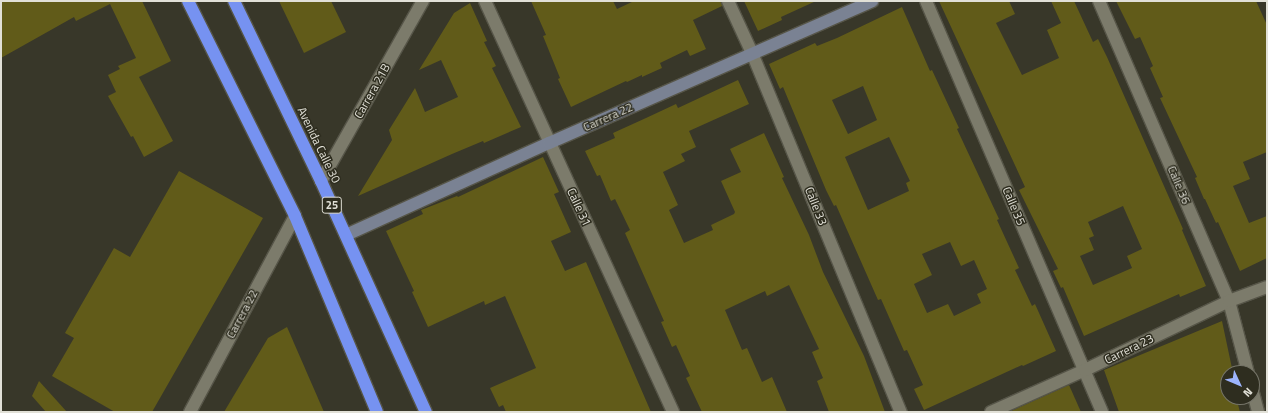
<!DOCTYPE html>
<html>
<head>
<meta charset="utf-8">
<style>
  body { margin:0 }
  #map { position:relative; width:1268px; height:413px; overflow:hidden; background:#383729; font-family:"Titillium Web",sans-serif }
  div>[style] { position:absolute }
  .building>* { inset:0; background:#615b19 }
  .roads { filter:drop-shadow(1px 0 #565548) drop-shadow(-1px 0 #565548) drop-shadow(0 1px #565548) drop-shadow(0 -1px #565548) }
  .street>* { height:12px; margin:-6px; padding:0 6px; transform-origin:6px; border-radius:6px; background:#7c7b6b }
  .secondary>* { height:12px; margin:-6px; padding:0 6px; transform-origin:6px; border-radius:6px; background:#7a8293 }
  .highway>* { height:12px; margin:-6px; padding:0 6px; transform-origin:6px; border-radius:6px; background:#7692f1 }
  span { translate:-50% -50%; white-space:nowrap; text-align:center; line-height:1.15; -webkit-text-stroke:3px #2e2d1f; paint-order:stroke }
  .shield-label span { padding:1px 3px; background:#2e2d1f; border:1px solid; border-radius:3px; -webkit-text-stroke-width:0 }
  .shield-label { font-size:11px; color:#e1e0d7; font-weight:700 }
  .street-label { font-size:12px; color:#e1e0d7 }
  .frame { position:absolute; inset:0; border:2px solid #e1e0d7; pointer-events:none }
  .north { position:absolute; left:1220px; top:365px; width:40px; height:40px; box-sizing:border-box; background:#2e2d1f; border:1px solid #767569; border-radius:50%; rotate:134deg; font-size:11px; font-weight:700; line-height:16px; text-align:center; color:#e1e0d7 }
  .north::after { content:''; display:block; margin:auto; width:14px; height:18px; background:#9cb4fd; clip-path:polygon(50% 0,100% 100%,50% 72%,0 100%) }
</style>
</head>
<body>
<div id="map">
  <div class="building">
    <div style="clip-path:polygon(1px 1px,142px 1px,171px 61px,139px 77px,173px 141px,144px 157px,133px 136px,131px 137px,108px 96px,116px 92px,108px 75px,120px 69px,118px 66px,136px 58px,110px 4px,76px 21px,74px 17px,1px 58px)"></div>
    <div style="clip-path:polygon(279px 1px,331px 1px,346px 32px,304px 53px)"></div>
    <div style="clip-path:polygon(531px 1px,613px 1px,617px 9px,634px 1px,721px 1px,722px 6px,693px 20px,706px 49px,690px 56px,687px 50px,660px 63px,662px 68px,642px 77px,642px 75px,627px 82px,626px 81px,571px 107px,558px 79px,560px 78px,543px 36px,546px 35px)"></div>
    <div style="clip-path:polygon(744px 1px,816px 1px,781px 17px,782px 20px,758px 31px)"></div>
    <div style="clip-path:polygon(evenodd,939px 1px,1009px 1px,1015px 14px,996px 23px,1022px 75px,1059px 58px,1047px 30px,1061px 23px,1051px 1px,1074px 1px,1093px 42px,1098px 39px,1107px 57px,1183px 229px,1182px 230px,1206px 286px,1180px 297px,1179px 294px,1084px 336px,1063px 287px,1061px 288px,1053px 271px,1058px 269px,1019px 190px,1025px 187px,939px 1px,1123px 206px,1142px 249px,1127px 256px,1132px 268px,1093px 285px,1080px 256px,1094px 250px,1089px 238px,1094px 236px,1088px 222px,1123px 206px)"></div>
    <div style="clip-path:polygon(1116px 1px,1256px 1px,1267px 25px,1267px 152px,1243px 162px,1250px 179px,1233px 186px,1249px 223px,1267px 216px,1267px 258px,1240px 271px,1218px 222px,1216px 223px,1205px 199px,1204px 199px,1195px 178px,1197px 177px,1160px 98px,1163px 97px,1150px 68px,1153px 66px,1140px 37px,1135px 39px)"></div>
    <div style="clip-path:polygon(470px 3px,487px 41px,484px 42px,496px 66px,492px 68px,521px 127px,484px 143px,483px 141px,452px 154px,358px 196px,392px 140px,389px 130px,415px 88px,425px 112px,458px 97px,441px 60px,419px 70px,454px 13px)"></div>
    <div style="clip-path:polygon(evenodd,902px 7px,930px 71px,932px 70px,959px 128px,957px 129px,999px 219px,997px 220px,1019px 268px,1015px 270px,1032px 306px,1035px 304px,1056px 351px,1023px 366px,1022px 365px,924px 410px,914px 389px,923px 385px,907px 350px,904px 351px,881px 299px,878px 300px,836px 205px,834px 206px,826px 190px,783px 87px,780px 89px,769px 64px,815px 43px,817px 46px,837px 38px,902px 7px,863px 86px,877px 120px,848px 134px,832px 100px,863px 86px,902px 7px,889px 137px,910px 181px,906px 183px,909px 191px,868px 210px,845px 157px,889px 137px,902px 7px,950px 242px,961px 266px,974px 260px,987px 289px,977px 294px,981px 303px,954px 316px,948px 304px,927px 313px,914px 284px,932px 275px,922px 254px,950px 242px)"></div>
    <div style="clip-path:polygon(738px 80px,749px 104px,689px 131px,696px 147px,681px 154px,685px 161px,663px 172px,678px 205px,669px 210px,684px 243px,713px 230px,711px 225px,734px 214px,735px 212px,721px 181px,741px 172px,730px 149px,764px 133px,784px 177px,782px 178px,809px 235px,823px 272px,864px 356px,885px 412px,829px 412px,817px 381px,823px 378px,812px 352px,819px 349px,789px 285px,767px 296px,765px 291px,725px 310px,742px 350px,747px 348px,762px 382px,772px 377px,787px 412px,702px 412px,686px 378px,690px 376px,676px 345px,672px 347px,661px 322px,664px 321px,625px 233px,630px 230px,615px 199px,611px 201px,600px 175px,597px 176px,585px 151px,615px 138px,613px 133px,646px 118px,676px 104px,678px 108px)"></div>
    <div style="clip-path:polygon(543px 157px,559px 192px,554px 194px,571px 232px,551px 241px,565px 271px,586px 262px,651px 412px,506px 412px,503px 405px,499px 407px,490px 388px,536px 368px,505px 296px,485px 305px,484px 301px,428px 327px,412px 292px,414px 291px,386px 231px,423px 214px,421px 210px,457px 196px,458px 197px)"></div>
    <div style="clip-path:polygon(179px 171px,263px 218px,152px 412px,115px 412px,52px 376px,74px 338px,65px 333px,114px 248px,130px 257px)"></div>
    <div style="clip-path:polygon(1222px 321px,1233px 373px,1228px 373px,1228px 397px,1236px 397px,1240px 412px,1119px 412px,1104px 370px)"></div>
    <div style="clip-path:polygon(287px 327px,324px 412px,224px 412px,268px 338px)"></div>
    <div style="clip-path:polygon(39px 381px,67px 412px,46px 412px,32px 396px)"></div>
    <div style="clip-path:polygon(1069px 385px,1081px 412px,1009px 412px)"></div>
  </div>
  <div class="roads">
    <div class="street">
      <div style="left:485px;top:1px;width:452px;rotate:65.4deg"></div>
      <div style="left:728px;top:1px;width:57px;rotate:65.2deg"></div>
      <div style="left:752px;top:53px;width:389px;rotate:67.5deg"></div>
      <div style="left:926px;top:1px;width:447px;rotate:66.8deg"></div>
      <div style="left:1099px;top:1px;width:327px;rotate:66.6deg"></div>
      <div style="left:1229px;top:301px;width:74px;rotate:75.2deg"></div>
      <div style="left:321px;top:181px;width:207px;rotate:-60.5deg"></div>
      <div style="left:1252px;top:389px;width:24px;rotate:75deg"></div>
      <div style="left:190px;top:412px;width:222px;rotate:-61.8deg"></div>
      <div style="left:991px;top:412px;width:103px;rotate:-24.1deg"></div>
      <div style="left:1085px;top:370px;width:160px;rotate:-25.6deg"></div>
      <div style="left:1229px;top:301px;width:40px;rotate:-20.2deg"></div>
    </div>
    <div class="secondary">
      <div style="left:346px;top:235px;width:223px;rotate:-24.4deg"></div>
      <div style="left:549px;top:143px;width:353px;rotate:-23.7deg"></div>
    </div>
    <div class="highway">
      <div style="left:188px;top:1px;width:240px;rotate:63.5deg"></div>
      <div style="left:295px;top:216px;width:212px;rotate:67.3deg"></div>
      <div style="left:234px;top:1px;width:200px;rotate:64.2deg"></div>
      <div style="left:321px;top:181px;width:254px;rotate:65.6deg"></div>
    </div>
  </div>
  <div class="shield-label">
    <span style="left:332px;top:205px">25</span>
  </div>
  <div class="street-label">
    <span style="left:372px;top:91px;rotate:-61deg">Carrera 21B</span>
    <span style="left:608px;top:117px;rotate:-24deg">Carrera 22</span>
    <span style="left:319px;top:145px;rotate:64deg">Avenida Calle 30</span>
    <span style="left:1179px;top:185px;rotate:67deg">Calle 36</span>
    <span style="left:816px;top:206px;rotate:68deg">Calle 33</span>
    <span style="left:1014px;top:206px;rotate:67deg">Calle 35</span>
    <span style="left:579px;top:207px;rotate:65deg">Calle 31</span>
    <span style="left:242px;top:314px;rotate:-62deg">Carrera 22</span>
    <span style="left:1129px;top:349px;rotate:-26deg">Carrera 23</span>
  </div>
  <div class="frame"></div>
  <div class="north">N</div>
</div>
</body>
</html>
